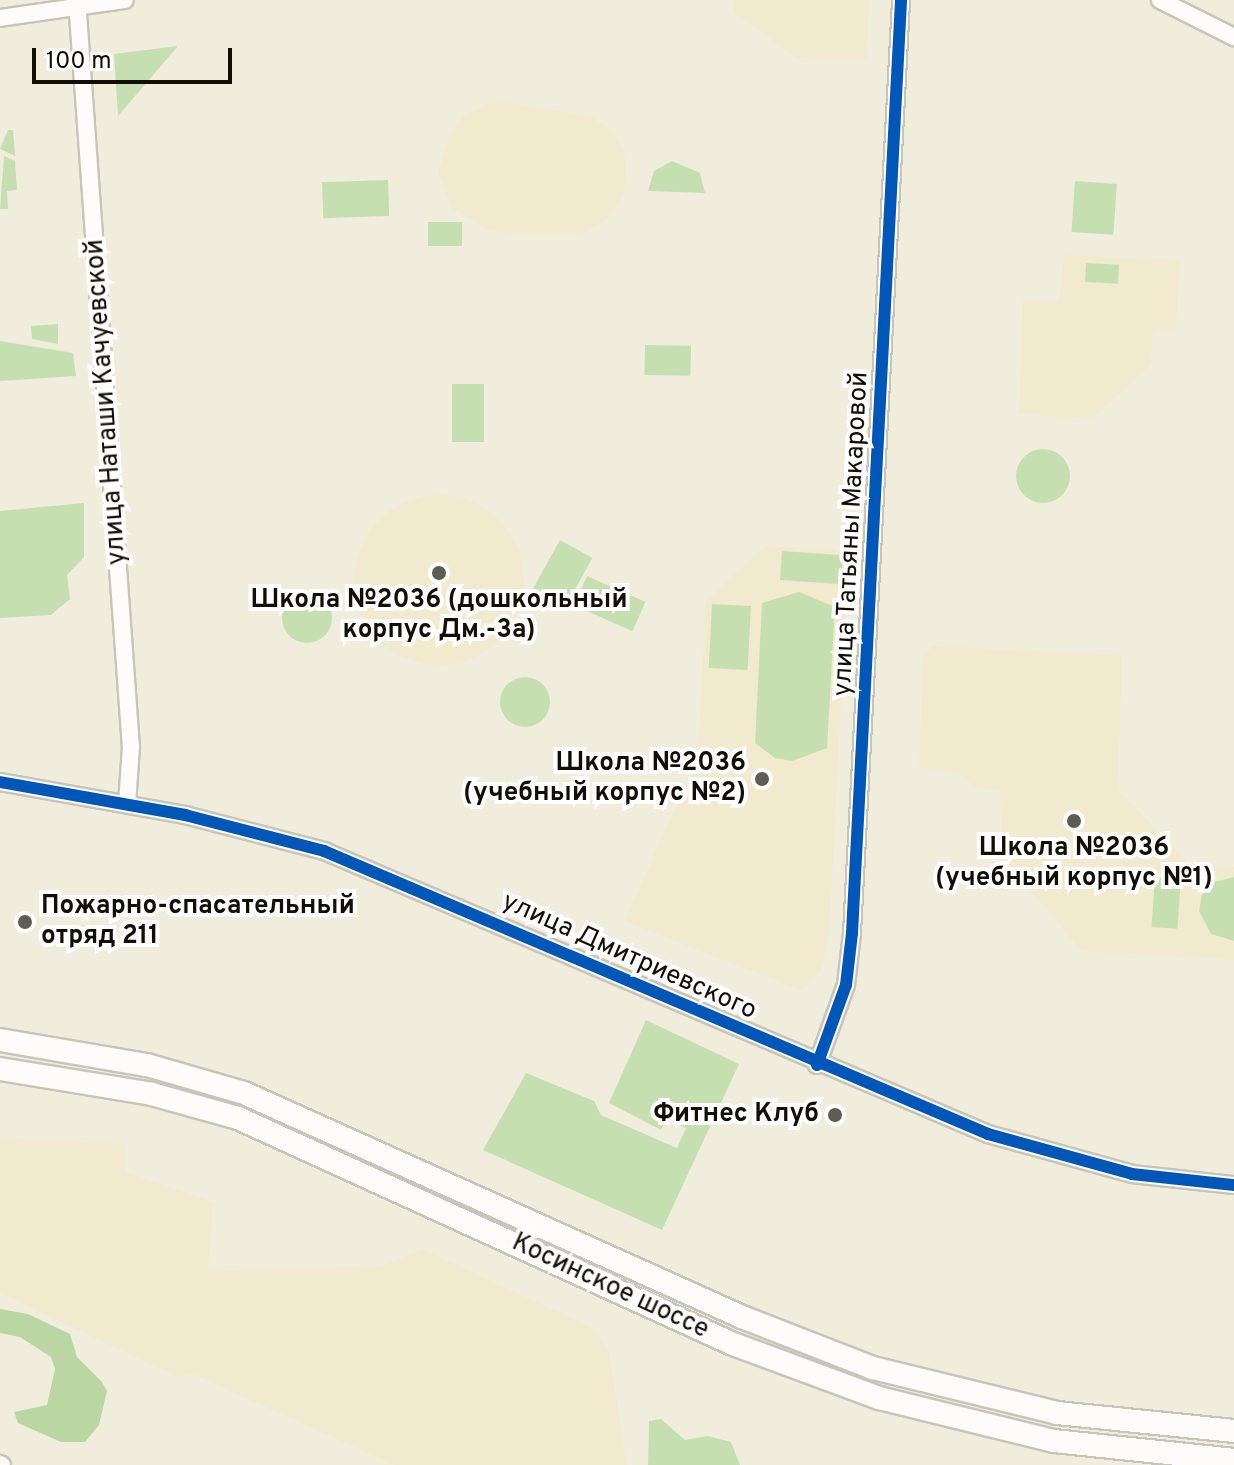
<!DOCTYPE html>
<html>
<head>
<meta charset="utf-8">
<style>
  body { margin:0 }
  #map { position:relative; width:1234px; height:1465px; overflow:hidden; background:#f1eddd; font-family:Overpass,sans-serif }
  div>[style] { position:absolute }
  .built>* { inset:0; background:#f2eacf }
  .round { border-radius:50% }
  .green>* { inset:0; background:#c6dfb0; transform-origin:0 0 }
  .forest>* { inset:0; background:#bad7a3 }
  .roads { filter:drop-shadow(2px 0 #c8c4b8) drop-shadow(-2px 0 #c8c4b8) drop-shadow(0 2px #c8c4b8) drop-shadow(0 -2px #c8c4b8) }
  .tertiary>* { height:16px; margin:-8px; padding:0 8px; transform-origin:8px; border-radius:8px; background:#fdfcfa }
  .trunk>* { height:22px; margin:-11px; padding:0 11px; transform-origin:11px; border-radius:11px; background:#fdfcfa }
  .cycleway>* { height:12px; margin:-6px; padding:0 6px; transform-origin:6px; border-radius:6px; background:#0057b8 }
  .dots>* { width:22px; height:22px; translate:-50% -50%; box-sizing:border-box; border:4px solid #fefefe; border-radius:50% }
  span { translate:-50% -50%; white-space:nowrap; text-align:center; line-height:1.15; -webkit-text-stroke:8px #fefefe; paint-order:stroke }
  .street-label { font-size:26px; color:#110e05 }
  .poi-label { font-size:26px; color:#110e05; font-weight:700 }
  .right { translate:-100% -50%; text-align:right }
  .left { translate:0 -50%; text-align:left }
  .scale { position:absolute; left:32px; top:48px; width:200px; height:36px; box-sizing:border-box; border:4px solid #110e05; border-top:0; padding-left:10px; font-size:24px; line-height:28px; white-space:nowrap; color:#110e05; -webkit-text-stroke:6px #fefefe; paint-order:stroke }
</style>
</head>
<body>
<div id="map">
  <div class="built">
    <div style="clip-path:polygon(733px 0,869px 0,867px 59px,797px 58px,735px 14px)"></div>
    <div style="clip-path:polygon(513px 103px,591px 116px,614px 132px,625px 156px,626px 182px,620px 203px,604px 222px,582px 233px,512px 233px,488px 231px,452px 208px,438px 172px,450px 133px,464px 116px,487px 104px)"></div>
    <div style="clip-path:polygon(1064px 255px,1180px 260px,1176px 330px,1153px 331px,1151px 364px,1093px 419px,1019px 414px,1023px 300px,1059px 302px)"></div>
    <div class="round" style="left:354px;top:495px;width:170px;height:170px"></div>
    <div style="clip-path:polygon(765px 546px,849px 550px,829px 938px,822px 969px,802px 991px,625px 921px,698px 755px,706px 601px)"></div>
    <div style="clip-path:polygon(933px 646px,1122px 655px,1118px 790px,1190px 864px,1234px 867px,1234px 960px,1082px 951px,1007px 863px,1002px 851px,1000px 791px,975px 787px,958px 774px,919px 767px,923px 656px)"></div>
    <div style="clip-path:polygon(0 1138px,125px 1144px,125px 1173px,213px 1202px,208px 1271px,382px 1266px,422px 1249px,593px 1328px,609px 1353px,627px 1465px,394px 1465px,195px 1375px,175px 1376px,0 1293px)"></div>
  </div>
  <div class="green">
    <div style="clip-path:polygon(178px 46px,118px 116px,114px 54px)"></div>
    <div style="clip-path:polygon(8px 130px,13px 130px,15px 156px,0 149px)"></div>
    <div style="clip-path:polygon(4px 156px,15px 161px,17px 190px,7px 191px,8px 209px,0 209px)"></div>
    <div style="clip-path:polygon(672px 161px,700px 173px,705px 193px,648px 191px,654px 171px)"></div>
    <div style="left:388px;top:180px;width:36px;height:66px;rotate:88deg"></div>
    <div style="left:1075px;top:181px;width:42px;height:51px;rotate:4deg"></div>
    <div style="left:428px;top:222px;width:34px;height:24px"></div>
    <div style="left:1086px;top:263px;width:33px;height:19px;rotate:3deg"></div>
    <div style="clip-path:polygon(58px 324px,58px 344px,32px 339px,31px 326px)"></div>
    <div style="clip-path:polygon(0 341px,73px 353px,76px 376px,0 381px)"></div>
    <div style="left:645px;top:345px;width:46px;height:30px;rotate:1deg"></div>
    <div style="left:452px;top:384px;width:32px;height:58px"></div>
    <div class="round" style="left:1016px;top:449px;width:54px;height:54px"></div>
    <div style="clip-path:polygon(84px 503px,84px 557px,67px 575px,70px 599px,51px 615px,0 618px,0 511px)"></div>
    <div style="left:560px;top:540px;width:37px;height:61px;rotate:29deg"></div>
    <div style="left:782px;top:551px;width:61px;height:29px;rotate:4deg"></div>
    <div style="left:587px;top:576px;width:64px;height:32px;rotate:24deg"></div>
    <div style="clip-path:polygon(799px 592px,835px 607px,827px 748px,792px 761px,775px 758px,755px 743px,762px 603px)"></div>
    <div class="round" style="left:282px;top:593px;width:50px;height:50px"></div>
    <div style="left:712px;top:604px;width:39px;height:64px;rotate:3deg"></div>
    <div class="round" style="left:500px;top:677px;width:50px;height:50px"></div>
    <div style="left:1155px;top:877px;width:26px;height:50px;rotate:4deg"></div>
    <div style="clip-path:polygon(1234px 877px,1234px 941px,1211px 934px,1199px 911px,1202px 895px,1214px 882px)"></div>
    <div style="clip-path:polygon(646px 1020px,739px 1064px,662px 1230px,483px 1150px,526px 1073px,594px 1101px,601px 1115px,677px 1148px,686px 1128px,675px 1123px,678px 1116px,669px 1113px,661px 1130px,609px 1103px)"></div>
    <div style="clip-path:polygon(661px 1419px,685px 1440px,708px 1436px,731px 1442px,740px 1465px,648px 1465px,649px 1421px)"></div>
  </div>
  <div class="forest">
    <div style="clip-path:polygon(0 1309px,28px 1314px,70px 1334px,77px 1357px,102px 1382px,107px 1391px,99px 1425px,85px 1442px,61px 1442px,18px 1423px,14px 1412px,47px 1405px,55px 1369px,51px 1357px,20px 1337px,0 1333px)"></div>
  </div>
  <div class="roads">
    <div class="tertiary">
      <div style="left:77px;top:0;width:749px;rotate:85.87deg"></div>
      <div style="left:131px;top:747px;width:57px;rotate:94deg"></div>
      <div style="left:1160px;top:0;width:83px;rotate:26.6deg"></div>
      <div style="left:0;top:18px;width:126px;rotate:-8.2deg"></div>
      <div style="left:0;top:782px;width:188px;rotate:10.1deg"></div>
      <div style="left:185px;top:815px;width:144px;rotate:14.5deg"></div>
      <div style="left:324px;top:851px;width:722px;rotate:23.08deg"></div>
      <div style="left:988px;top:1134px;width:149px;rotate:15.5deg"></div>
      <div style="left:1132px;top:1174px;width:103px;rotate:6.2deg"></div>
      <div style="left:817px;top:1065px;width:85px;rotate:-70.1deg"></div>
      <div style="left:846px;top:985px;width:52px;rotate:-83.4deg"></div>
      <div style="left:852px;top:933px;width:934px;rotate:-86.99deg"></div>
      <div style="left:0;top:1464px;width:2px;rotate:27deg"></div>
    </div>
    <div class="trunk">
      <div style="left:0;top:1040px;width:149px;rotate:9.7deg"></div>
      <div style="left:147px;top:1065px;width:101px;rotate:16.1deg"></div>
      <div style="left:244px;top:1093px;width:546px;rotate:24.22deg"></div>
      <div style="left:742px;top:1317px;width:141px;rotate:21.3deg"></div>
      <div style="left:873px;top:1368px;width:189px;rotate:13.7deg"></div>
      <div style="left:1057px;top:1413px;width:178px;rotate:5.8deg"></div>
      <div style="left:0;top:1069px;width:154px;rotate:9.3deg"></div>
      <div style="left:152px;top:1094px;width:89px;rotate:15.6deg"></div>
      <div style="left:238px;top:1118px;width:544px;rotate:24.54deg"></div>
      <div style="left:733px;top:1344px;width:156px;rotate:20.3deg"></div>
      <div style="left:879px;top:1398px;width:180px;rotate:13.8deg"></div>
      <div style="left:1054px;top:1441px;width:181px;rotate:6deg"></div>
    </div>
  </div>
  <div class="cycleway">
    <div style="left:0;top:782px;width:188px;rotate:10.1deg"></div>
    <div style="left:185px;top:815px;width:144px;rotate:14.5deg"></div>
    <div style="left:324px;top:851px;width:722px;rotate:23.08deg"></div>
    <div style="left:988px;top:1134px;width:149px;rotate:15.5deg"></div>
    <div style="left:1132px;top:1174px;width:103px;rotate:6.2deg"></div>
    <div style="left:817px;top:1065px;width:85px;rotate:-70.1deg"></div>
    <div style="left:846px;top:985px;width:52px;rotate:-83.4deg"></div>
    <div style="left:852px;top:933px;width:934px;rotate:-86.99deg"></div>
  </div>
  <div class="dots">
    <div style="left:439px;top:573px;background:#5f5c51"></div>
    <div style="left:762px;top:779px;background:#5f5c51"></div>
    <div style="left:1074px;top:821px;background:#5f5c51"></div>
    <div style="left:25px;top:922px;background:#5f5c51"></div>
    <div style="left:835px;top:1115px;background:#5f5c51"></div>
  </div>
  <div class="street-label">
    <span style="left:107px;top:402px;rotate:-94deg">улица Наташи Качуевской</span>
    <span style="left:852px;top:534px;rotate:-87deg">улица Татьяны Макаровой</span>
    <span style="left:629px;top:957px;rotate:24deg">улица Дмитриевского</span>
    <span style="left:610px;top:1287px;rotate:25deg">Косинское шоссе</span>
  </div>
  <div class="poi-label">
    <span style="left:439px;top:616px">Школа №2036 (дошкольный<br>корпус Дм.-3а)</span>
    <span class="right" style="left:746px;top:779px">Школа №2036<br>(учебный корпус №2)</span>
    <span style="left:1074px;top:864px">Школа №2036<br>(учебный корпус №1)</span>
    <span class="left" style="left:41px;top:922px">Пожарно-спасательный<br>отряд 211</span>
    <span class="right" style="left:819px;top:1115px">Фитнес Клуб</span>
  </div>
  <div class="scale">100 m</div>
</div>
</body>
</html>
